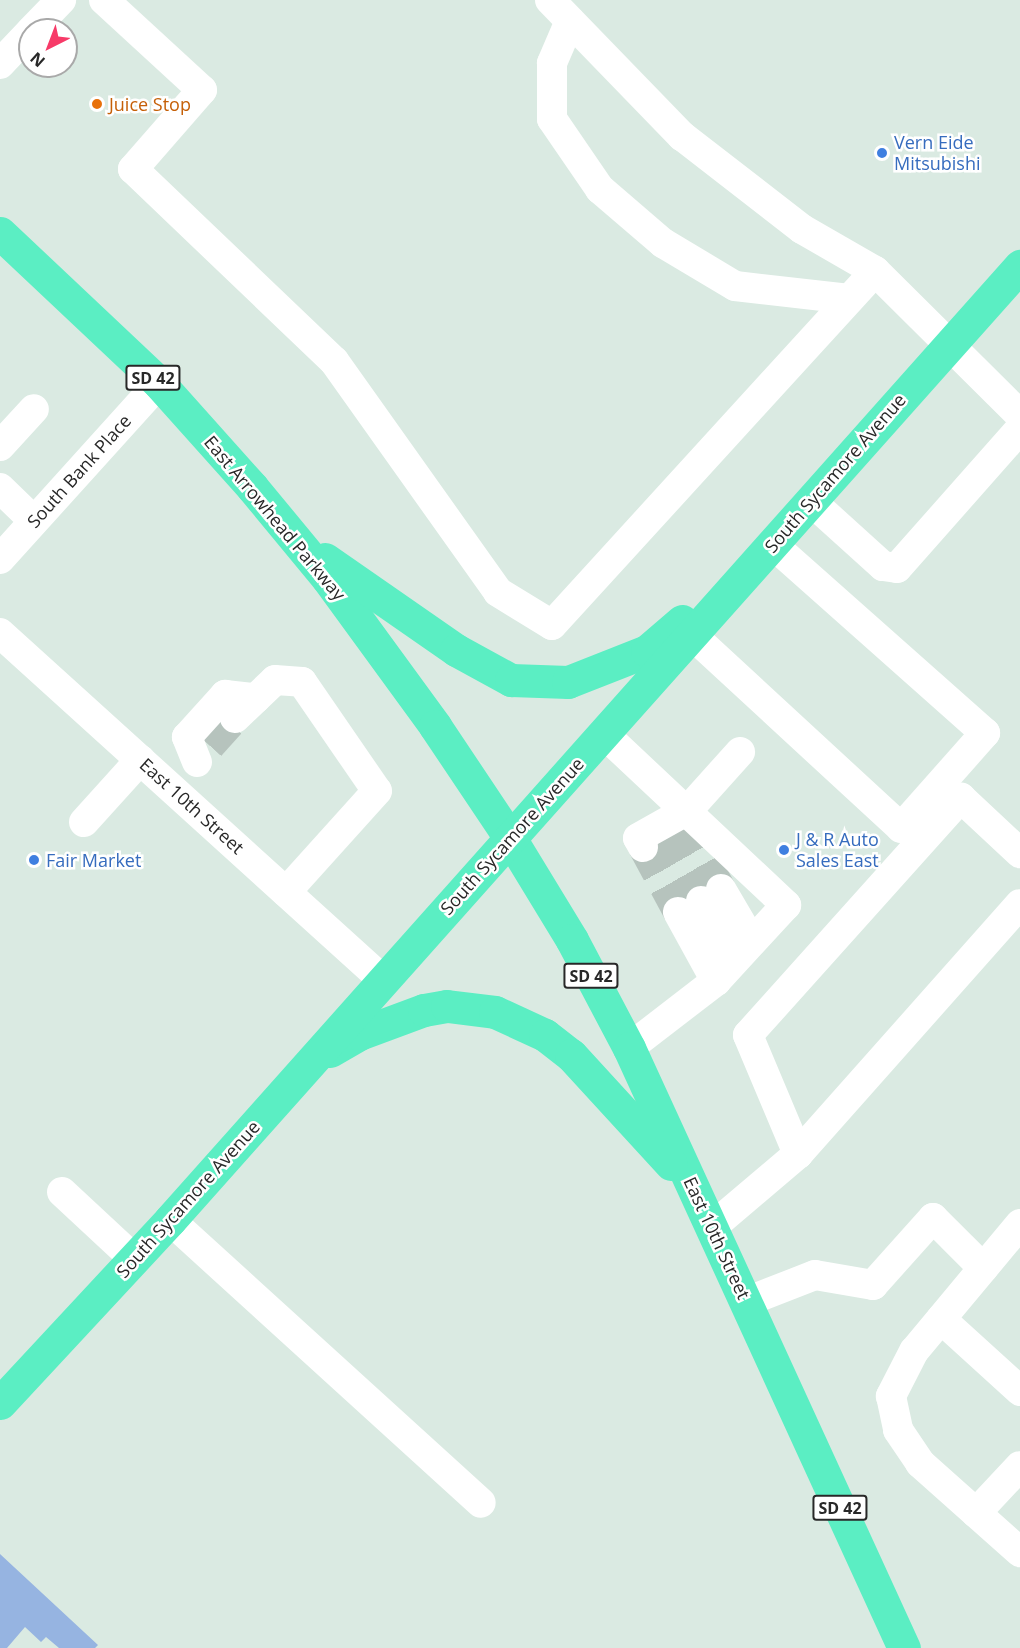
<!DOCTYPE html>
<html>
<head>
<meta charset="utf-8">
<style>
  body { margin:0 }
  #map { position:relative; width:1020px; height:1648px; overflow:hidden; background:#daeae2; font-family:"Open Sans",sans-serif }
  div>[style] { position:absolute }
  .green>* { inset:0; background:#96b4e1 }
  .minor-tunnel>* { height:30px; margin-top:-15px; transform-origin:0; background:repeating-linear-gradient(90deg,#b6c3bd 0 30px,transparent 0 45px) }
  .minor>* { height:30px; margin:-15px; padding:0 15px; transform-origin:15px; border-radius:15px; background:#fff }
  .major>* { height:33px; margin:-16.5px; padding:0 16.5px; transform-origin:16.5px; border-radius:16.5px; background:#5beec3 }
  .dots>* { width:16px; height:16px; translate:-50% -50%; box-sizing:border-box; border:3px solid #fff; border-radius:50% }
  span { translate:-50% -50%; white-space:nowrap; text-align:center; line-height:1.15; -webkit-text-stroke:5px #fff; paint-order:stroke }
  .shield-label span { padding:2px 4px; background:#fff; border:2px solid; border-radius:4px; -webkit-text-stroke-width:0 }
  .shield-label { font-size:16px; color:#282828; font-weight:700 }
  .food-label { font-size:18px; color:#c56008 }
  .left { translate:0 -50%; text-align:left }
  .shop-label { font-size:18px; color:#366cbe }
  .street-label { font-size:18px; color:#282828 }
  .north { position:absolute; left:18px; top:18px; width:60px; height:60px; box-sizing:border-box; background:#fff; border:2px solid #a9a9a9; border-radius:50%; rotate:222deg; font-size:16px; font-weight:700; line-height:24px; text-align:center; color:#282828 }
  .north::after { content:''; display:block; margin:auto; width:21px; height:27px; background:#f73a68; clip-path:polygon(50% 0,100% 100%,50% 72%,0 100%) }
</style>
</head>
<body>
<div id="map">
  <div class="green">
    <div style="clip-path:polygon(0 1554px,98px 1645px,95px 1648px,59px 1648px,46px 1637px,41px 1642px,25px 1627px,7px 1648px,0 1648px)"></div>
  </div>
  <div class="minor-tunnel">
    <div style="left:210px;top:746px;width:38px;rotate:-48deg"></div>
    <div style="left:685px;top:823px;width:75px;rotate:61.4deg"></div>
    <div style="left:664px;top:835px;width:76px;rotate:60.7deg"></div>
    <div style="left:643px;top:847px;width:74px;rotate:61.7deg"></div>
  </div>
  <div class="minor">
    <div style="left:104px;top:0;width:133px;rotate:42.6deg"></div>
    <div style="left:202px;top:90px;width:105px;rotate:131.1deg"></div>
    <div style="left:133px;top:169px;width:278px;rotate:43.7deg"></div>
    <div style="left:334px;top:361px;width:283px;rotate:54.6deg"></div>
    <div style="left:498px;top:592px;width:63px;rotate:31.4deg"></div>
    <div style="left:552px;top:625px;width:479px;rotate:-47.6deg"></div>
    <div style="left:550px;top:0;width:190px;rotate:45.9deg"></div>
    <div style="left:682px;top:136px;width:152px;rotate:37.8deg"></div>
    <div style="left:802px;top:229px;width:84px;rotate:29.9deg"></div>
    <div style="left:875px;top:271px;width:204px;rotate:44.8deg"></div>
    <div style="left:570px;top:21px;width:46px;rotate:113.2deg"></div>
    <div style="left:552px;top:63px;width:56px;rotate:90deg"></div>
    <div style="left:552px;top:119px;width:85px;rotate:55.6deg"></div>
    <div style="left:600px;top:189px;width:83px;rotate:40.6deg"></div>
    <div style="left:663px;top:243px;width:84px;rotate:30.8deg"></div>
    <div style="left:735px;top:286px;width:115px;rotate:6.5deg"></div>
    <div style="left:32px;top:30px;width:42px;rotate:-46deg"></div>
    <div style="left:0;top:64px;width:44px;rotate:-46.8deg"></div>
    <div style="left:0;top:446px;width:50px;rotate:-47.4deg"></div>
    <div style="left:0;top:488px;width:47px;rotate:44.1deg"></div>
    <div style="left:811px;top:501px;width:97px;rotate:42.1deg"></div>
    <div style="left:883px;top:566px;width:14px;rotate:8deg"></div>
    <div style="left:897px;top:568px;width:186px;rotate:-48.5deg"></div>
    <div style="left:0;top:559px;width:237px;rotate:-47.9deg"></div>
    <div style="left:0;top:633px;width:517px;rotate:42.18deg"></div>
    <div style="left:692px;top:635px;width:284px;rotate:42.7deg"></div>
    <div style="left:901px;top:828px;width:127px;rotate:-48.5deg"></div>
    <div style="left:985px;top:733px;width:283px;rotate:-138.4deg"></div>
    <div style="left:235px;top:718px;width:55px;rotate:-43.5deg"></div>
    <div style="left:275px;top:680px;width:27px;rotate:4deg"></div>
    <div style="left:302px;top:682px;width:132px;rotate:55.5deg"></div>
    <div style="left:377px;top:791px;width:136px;rotate:132deg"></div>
    <div style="left:604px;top:734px;width:250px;rotate:43.2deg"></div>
    <div style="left:786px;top:905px;width:103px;rotate:132.6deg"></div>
    <div style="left:716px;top:981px;width:110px;rotate:142.4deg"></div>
    <div style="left:197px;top:762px;width:27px;rotate:-112deg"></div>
    <div style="left:187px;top:737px;width:57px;rotate:-47.9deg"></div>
    <div style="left:225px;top:695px;width:31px;rotate:6deg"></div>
    <div style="left:84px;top:822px;width:84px;rotate:-47.9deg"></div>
    <div style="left:643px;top:847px;width:10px;rotate:-119deg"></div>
    <div style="left:638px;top:838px;width:57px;rotate:-29.2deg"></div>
    <div style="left:688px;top:810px;width:78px;rotate:-48.1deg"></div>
    <div style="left:721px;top:889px;width:61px;rotate:59.7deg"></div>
    <div style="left:701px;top:901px;width:68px;rotate:61.2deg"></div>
    <div style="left:678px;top:912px;width:79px;rotate:61.2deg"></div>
    <div style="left:798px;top:1154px;width:129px;rotate:-112.8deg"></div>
    <div style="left:748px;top:1035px;width:319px;rotate:-48.1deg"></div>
    <div style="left:961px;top:798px;width:81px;rotate:43deg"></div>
    <div style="left:62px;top:1192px;width:98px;rotate:42.9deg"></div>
    <div style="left:170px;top:1220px;width:420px;rotate:42.3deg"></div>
    <div style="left:1020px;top:1224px;width:165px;rotate:129.8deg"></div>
    <div style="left:914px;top:1351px;width:51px;rotate:117.1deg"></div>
    <div style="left:891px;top:1396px;width:35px;rotate:78deg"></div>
    <div style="left:898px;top:1430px;width:40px;rotate:56deg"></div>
    <div style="left:920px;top:1463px;width:134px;rotate:41.7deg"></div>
    <div style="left:712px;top:1227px;width:113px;rotate:-40.3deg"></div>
    <div style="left:798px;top:1154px;width:334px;rotate:-48.4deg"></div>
    <div style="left:746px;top:1302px;width:74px;rotate:-21.4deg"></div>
    <div style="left:815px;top:1275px;width:59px;rotate:9.8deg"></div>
    <div style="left:873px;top:1285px;width:90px;rotate:-48.2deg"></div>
    <div style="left:933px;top:1218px;width:71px;rotate:45deg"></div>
    <div style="left:941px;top:1319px;width:107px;rotate:42.3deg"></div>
    <div style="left:976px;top:1513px;width:64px;rotate:-46.9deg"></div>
  </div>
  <div class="major">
    <div style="left:0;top:233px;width:219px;rotate:43.3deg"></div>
    <div style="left:159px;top:383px;width:140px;rotate:48.2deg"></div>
    <div style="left:252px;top:487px;width:119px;rotate:50.4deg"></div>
    <div style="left:328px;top:579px;width:182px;rotate:53.9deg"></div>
    <div style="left:435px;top:726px;width:135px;rotate:56.2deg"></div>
    <div style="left:510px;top:838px;width:119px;rotate:58.7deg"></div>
    <div style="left:572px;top:940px;width:122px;rotate:62.2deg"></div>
    <div style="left:629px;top:1048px;width:660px;rotate:65.38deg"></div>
    <div style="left:325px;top:559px;width:160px;rotate:34.8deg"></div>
    <div style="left:456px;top:650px;width:63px;rotate:28.6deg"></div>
    <div style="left:511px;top:680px;width:57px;rotate:2deg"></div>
    <div style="left:568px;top:682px;width:85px;rotate:-21.4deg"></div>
    <div style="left:647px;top:651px;width:46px;rotate:-40.6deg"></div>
    <div style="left:330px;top:1051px;width:34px;rotate:-30deg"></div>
    <div style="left:359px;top:1034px;width:69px;rotate:-20.3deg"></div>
    <div style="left:424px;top:1010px;width:23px;rotate:-10deg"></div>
    <div style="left:447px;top:1006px;width:48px;rotate:7.1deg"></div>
    <div style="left:495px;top:1012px;width:55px;rotate:24.7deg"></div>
    <div style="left:545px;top:1035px;width:33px;rotate:38deg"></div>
    <div style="left:571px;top:1055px;width:148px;rotate:47.5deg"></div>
    <div style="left:0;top:1403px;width:250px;rotate:-47.1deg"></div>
    <div style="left:170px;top:1220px;width:1278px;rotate:-48.3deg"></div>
  </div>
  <div class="dots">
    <div style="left:97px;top:104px;background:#e8710a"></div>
    <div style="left:882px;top:153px;background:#3f7fe0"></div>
    <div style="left:784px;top:850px;background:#3f7fe0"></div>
    <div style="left:34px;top:860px;background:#3f7fe0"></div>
  </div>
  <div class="shield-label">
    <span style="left:153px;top:378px">SD 42</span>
    <span style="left:591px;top:976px">SD 42</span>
    <span style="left:840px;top:1508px">SD 42</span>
  </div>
  <div class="food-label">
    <span class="left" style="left:109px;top:104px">Juice Stop</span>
  </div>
  <div class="shop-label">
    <span class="left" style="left:894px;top:153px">Vern Eide<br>Mitsubishi</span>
    <span class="left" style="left:796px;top:850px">J &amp; R Auto<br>Sales East</span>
    <span class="left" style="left:46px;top:860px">Fair Market</span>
  </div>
  <div class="street-label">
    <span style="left:79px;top:471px;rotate:-48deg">South Bank Place</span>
    <span style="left:835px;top:473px;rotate:-49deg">South Sycamore Avenue</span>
    <span style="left:275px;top:518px;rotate:50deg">East Arrowhead Parkway</span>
    <span style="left:192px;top:806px;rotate:42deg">East 10th Street</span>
    <span style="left:512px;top:836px;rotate:-48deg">South Sycamore Avenue</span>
    <span style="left:188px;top:1199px;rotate:-48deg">South Sycamore Avenue</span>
    <span style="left:717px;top:1238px;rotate:65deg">East 10th Street</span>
  </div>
  <div class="north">N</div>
</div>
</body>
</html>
